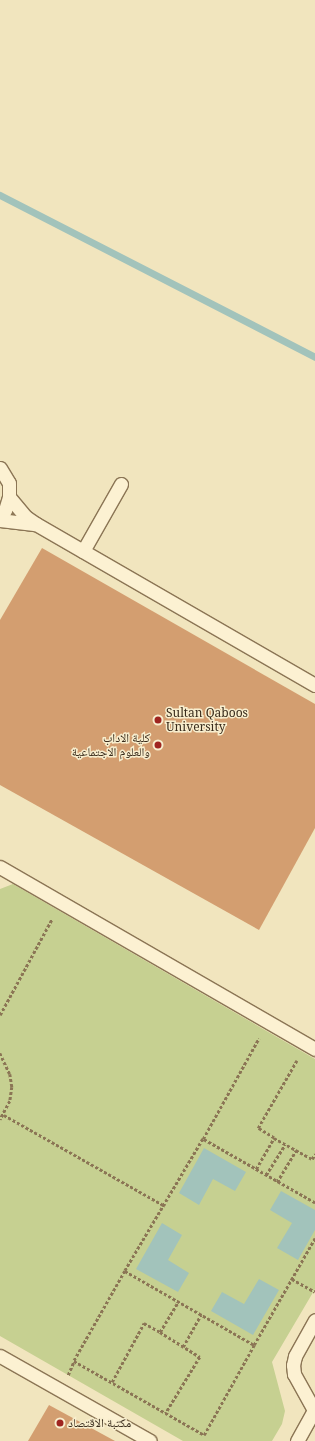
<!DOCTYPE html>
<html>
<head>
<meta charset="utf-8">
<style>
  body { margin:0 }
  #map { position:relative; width:315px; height:1441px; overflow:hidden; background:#f1e5be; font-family:"Noto Serif","Noto Naskh Arabic",serif }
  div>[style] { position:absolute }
  .green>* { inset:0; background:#c6d091 }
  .water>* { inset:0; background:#a2c3bb }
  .stream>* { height:7px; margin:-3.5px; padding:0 3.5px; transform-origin:3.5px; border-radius:3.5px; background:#a2c3bb }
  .building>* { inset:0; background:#d39e70 }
  .path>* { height:2.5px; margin-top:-1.25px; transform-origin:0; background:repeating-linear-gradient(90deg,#8b7555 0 3px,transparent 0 5px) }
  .roads { filter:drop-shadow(1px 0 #8b7555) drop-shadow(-1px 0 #8b7555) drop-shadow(0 1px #8b7555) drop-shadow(0 -1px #8b7555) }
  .lane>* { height:13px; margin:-6.5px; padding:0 6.5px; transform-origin:6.5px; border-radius:6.5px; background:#fcf1d2 }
  .dots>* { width:11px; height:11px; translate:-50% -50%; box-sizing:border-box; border:2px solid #f8eece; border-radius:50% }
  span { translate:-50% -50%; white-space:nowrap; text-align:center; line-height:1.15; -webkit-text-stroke:3px #f8eece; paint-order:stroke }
  .poi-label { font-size:12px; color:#392b1b }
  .left { translate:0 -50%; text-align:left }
  .right { translate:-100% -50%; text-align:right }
</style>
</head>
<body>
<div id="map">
  <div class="green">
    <div style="clip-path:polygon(13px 884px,315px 1059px,315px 1289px,272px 1362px,285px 1411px,282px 1424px,272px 1441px,183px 1441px,0 1336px,0 889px)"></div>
  </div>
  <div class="water">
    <div style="clip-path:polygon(204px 1148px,246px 1172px,235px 1191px,213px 1179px,199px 1205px,179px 1193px)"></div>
    <div style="clip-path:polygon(281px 1191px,315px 1210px,315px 1230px,298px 1260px,277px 1248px,292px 1223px,270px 1210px)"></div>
    <div style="clip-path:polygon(162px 1223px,182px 1235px,168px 1260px,189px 1273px,178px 1292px,136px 1269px)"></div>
    <div style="clip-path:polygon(259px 1279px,279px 1290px,253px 1335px,211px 1311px,222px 1292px,244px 1304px)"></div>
  </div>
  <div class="stream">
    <div style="left:0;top:195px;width:354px;rotate:27.2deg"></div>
  </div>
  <div class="building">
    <div style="clip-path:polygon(42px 548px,315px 704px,315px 828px,259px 930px,0 785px,0 620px)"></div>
    <div style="clip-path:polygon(49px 1405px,115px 1441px,28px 1441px)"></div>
  </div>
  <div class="path">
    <div style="left:0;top:1015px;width:109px;rotate:-61.6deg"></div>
    <div style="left:0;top:1053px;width:23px;rotate:65deg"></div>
    <div style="left:10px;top:1074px;width:13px;rotate:81deg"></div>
    <div style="left:12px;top:1087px;width:14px;rotate:98deg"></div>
    <div style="left:10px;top:1101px;width:21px;rotate:118deg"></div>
    <div style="left:4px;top:1115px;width:185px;rotate:29.5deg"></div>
    <div style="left:274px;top:1138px;width:43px;rotate:28.9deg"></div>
    <div style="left:312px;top:1159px;width:6px;rotate:-59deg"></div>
    <div style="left:203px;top:1139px;width:115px;rotate:-61deg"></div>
    <div style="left:256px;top:1169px;width:36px;rotate:-60deg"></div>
    <div style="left:274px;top:1138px;width:19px;rotate:-148deg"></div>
    <div style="left:258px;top:1128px;width:78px;rotate:-60.2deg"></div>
    <div style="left:266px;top:1175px;width:36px;rotate:-58deg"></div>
    <div style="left:277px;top:1182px;width:37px;rotate:-59deg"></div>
    <div style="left:315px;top:1203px;width:129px;rotate:-150.3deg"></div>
    <div style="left:203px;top:1139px;width:153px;rotate:120.6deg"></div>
    <div style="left:125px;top:1271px;width:149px;rotate:29.8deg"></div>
    <div style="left:254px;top:1345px;width:123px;rotate:-60.3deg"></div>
    <div style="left:125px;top:1271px;width:103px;rotate:119.5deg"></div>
    <div style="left:74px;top:1361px;width:150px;rotate:29.6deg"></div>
    <div style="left:204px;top:1435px;width:103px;rotate:-60.9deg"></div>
    <div style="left:292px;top:1279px;width:26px;rotate:29deg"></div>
    <div style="left:160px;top:1332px;width:47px;rotate:32deg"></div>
    <div style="left:200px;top:1357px;width:66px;rotate:121.3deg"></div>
    <div style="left:183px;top:1347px;width:37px;rotate:-61deg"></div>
    <div style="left:68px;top:1375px;width:15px;rotate:-67deg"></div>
    <div style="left:112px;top:1382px;width:67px;rotate:-61.5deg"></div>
    <div style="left:144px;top:1323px;width:18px;rotate:29deg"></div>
    <div style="left:160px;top:1332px;width:35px;rotate:-59deg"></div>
  </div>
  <div class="roads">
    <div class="lane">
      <div style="left:0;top:468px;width:17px;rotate:59deg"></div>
      <div style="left:9px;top:483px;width:14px;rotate:90deg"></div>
      <div style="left:9px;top:497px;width:14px;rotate:107deg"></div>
      <div style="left:5px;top:510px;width:7px;rotate:135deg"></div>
      <div style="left:9px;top:497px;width:26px;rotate:50deg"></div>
      <div style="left:26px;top:517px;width:12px;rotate:35deg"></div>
      <div style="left:36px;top:524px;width:322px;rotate:30deg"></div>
      <div style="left:0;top:520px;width:34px;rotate:7deg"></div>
      <div style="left:83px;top:551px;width:77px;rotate:-60.4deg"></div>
      <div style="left:0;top:867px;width:364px;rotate:30deg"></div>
      <div style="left:0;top:1356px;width:172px;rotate:29.5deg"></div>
      <div style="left:314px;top:1410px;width:41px;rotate:-119.1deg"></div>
      <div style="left:294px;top:1374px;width:9px;rotate:-96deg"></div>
      <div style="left:293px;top:1365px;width:9px;rotate:-77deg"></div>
      <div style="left:295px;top:1356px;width:41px;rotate:-60.9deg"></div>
      <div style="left:297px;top:1441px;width:38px;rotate:-61deg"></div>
    </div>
  </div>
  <div class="dots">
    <div style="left:158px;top:720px;background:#9f2520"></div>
    <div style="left:158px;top:745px;background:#9f2520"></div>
    <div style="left:60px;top:1423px;background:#9f2520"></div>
  </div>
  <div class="poi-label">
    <span class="left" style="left:166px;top:720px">Sultan Qaboos<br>University</span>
    <span class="right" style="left:150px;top:745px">كلية الاداب<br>والعلوم الاجتماعية</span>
    <span class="left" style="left:68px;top:1423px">مكتبة الاقتصاد</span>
  </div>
</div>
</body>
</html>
